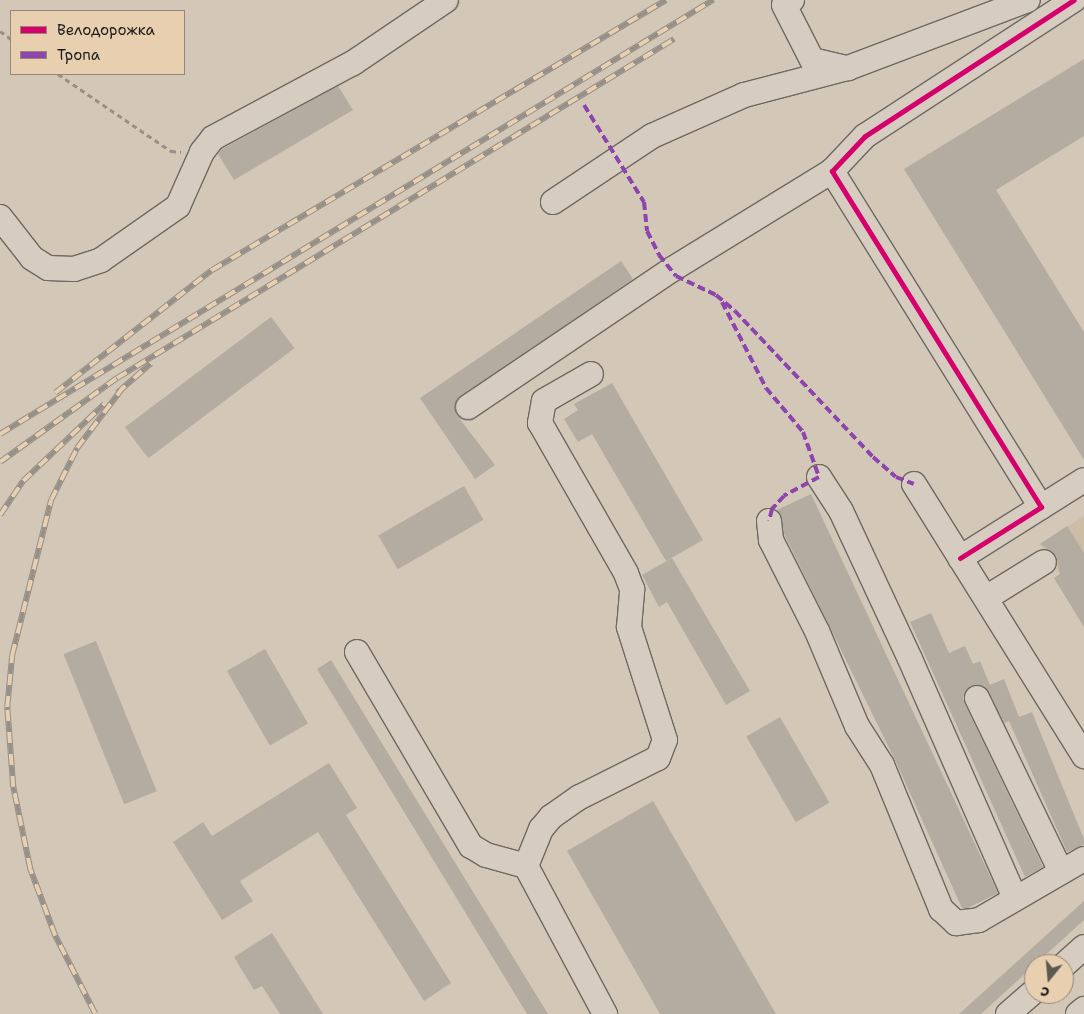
<!DOCTYPE html>
<html>
<head>
<meta charset="utf-8">
<style>
  body { margin:0 }
  #map { position:relative; width:1084px; height:1014px; overflow:hidden; background:#d3c7b7; font-family:"Shantell Sans",sans-serif }
  div>[style] { position:absolute }
  .built>* { inset:0; background:#cdbca6 }
  .building>* { inset:0; background:#b5aca1; transform-origin:0 0 }
  .path>* { height:3px; margin-top:-1.5px; transform-origin:0; background:repeating-linear-gradient(90deg,#969088 0 5px,transparent 0 9px) }
  .roads { filter:drop-shadow(1px 0 #6e6962) drop-shadow(-1px 0 #6e6962) drop-shadow(0 1px #6e6962) drop-shadow(0 -1px #6e6962) }
  .minor>* { height:24px; margin:-12px; padding:0 12px; transform-origin:12px; border-radius:12px; background:#d6ccc0 }
  .rail>* { height:5.5px; margin-top:-2.75px; transform-origin:0; background:repeating-linear-gradient(90deg,#e8cfb0 0 11px,#969088 0 22px); box-sizing:border-box; border-block:1px solid #969088 }
  .quiet>* { height:4px; margin-top:-2px; transform-origin:0; background:repeating-linear-gradient(90deg,#8e44ad 0 8px,transparent 0 12px) }
  .cycleway>* { height:5px; margin:-2.5px; padding:0 2.5px; transform-origin:2.5px; border-radius:2.5px; background:#d6006c }
  span { translate:-50% -50%; white-space:nowrap; text-align:center; line-height:1.15; -webkit-text-stroke:4.5px #e8cfb0; paint-order:stroke }
  .legend { position:absolute; left:10px; top:10px; width:175px; height:65px; box-sizing:border-box; background:#e8cfb0; border:1px solid #968775; margin:0; padding:6px 9px; list-style:none; font-size:15px; color:#1c1c1c }
  .legend li { display:flex; align-items:center; gap:10px; height:25px }
  .legend b { width:25px; border:1px solid #968775 }
  .north { position:absolute; left:1024px; top:954px; width:50px; height:50px; box-sizing:border-box; background:#e8cfb0; border:1px solid #968775; border-radius:50%; rotate:197deg; font-size:14px; font-weight:700; line-height:20px; text-align:center; color:#1c1c1c }
  .north::after { content:''; display:block; margin:auto; width:18px; height:22px; background:#5c5852; clip-path:polygon(50% 0,100% 100%,50% 72%,0 100%) }
</style>
</head>
<body>
<div id="map">
  <div class="built">
    <div style="clip-path:polygon(1084px 516px,1084px 627px,1054px 578px,1060px 574px,1040px 544px)"></div>
  </div>
  <div class="building">
    <div style="clip-path:polygon(1084px 59px,1084px 136px,996px 190px,1084px 332px,1084px 460px,904px 169px)"></div>
    <div style="clip-path:polygon(338px 86px,353px 110px,234px 180px,218px 154px,222px 149px)"></div>
    <div style="clip-path:polygon(621px 261px,633px 279px,456px 401px,456px 414px,495px 465px,475px 479px,420px 398px)"></div>
    <div style="left:271px;top:317px;width:39px;height:183px;rotate:53deg"></div>
    <div style="clip-path:polygon(612px 383px,703px 540px,666px 561px,592px 434px,578px 442px,564px 419px,578px 410px,574px 404px)"></div>
    <div style="left:464px;top:486px;width:39px;height:99px;rotate:60deg"></div>
    <div style="clip-path:polygon(811px 494px,998px 893px,968px 908px,962px 908px,895px 760px,784px 534px,777px 510px)"></div>
    <div style="clip-path:polygon(1067px 526px,1084px 553px,1084px 627px,1054px 578px,1060px 574px,1056px 555px,1040px 544px)"></div>
    <div style="clip-path:polygon(672px 558px,750px 691px,726px 705px,667px 602px,659px 607px,642px 575px)"></div>
    <div style="clip-path:polygon(931px 613px,949px 653px,965px 646px,973px 664px,980px 661px,990px 685px,1004px 679px,1019px 717px,1032px 712px,1084px 839px,1084px 845px,1067px 852px,1009px 721px,1004px 723px,985px 687px,971px 686px,963px 697px,965px 704px,1043px 867px,1025px 877px,910px 622px)"></div>
    <div style="left:96px;top:641px;width:162px;height:35px;rotate:68deg"></div>
    <div style="left:265px;top:649px;width:86px;height:44px;rotate:60deg"></div>
    <div style="clip-path:polygon(331px 660px,416px 799px,548px 1014px,527px 1014px,398px 802px,317px 669px)"></div>
    <div style="left:780px;top:717px;width:99px;height:39px;rotate:60deg"></div>
    <div style="clip-path:polygon(329px 763px,357px 808px,346px 815px,451px 983px,424px 1001px,318px 832px,240px 881px,253px 901px,222px 920px,173px 842px,203px 822px,212px 836px)"></div>
    <div style="clip-path:polygon(653px 801px,776px 1014px,660px 1014px,567px 851px)"></div>
    <div style="clip-path:polygon(1084px 901px,1084px 920px,981px 1014px,959px 1014px)"></div>
    <div style="clip-path:polygon(272px 933px,323px 1014px,280px 1014px,262px 986px,254px 990px,234px 957px)"></div>
  </div>
  <div class="path">
    <div style="left:0;top:31px;width:14px;rotate:36deg"></div>
    <div style="left:58px;top:74px;width:137px;rotate:34.3deg"></div>
    <div style="left:171px;top:151px;width:10px;rotate:6deg"></div>
  </div>
  <div class="roads">
    <div class="minor">
      <div style="left:792px;top:0;width:9px;rotate:148deg"></div>
      <div style="left:784px;top:5px;width:62px;rotate:63deg"></div>
      <div style="left:812px;top:60px;width:37px;rotate:13deg"></div>
      <div style="left:848px;top:68px;width:192px;rotate:-20.7deg"></div>
      <div style="left:553px;top:202px;width:119px;rotate:-33.7deg"></div>
      <div style="left:652px;top:136px;width:101px;rotate:-24deg"></div>
      <div style="left:744px;top:95px;width:107px;rotate:-14.6deg"></div>
      <div style="left:0;top:217px;width:52px;rotate:52deg"></div>
      <div style="left:32px;top:258px;width:19px;rotate:32deg"></div>
      <div style="left:48px;top:268px;width:26px;rotate:2deg"></div>
      <div style="left:74px;top:269px;width:28px;rotate:-18deg"></div>
      <div style="left:101px;top:260px;width:94px;rotate:-35deg"></div>
      <div style="left:178px;top:206px;width:59px;rotate:-66deg"></div>
      <div style="left:202px;top:152px;width:18px;rotate:-52deg"></div>
      <div style="left:213px;top:138px;width:159px;rotate:-28.2deg"></div>
      <div style="left:353px;top:63px;width:112px;rotate:-34.1deg"></div>
      <div style="left:468px;top:407px;width:245px;rotate:-34deg"></div>
      <div style="left:671px;top:270px;width:189px;rotate:-31.6deg"></div>
      <div style="left:819px;top:477px;width:40px;rotate:57.1deg"></div>
      <div style="left:841px;top:511px;width:163px;rotate:65deg"></div>
      <div style="left:910px;top:659px;width:261px;rotate:66.3deg"></div>
      <div style="left:914px;top:484px;width:321px;rotate:58deg"></div>
      <div style="left:1041px;top:507px;width:396px;rotate:-121.9deg"></div>
      <div style="left:832px;top:171px;width:48px;rotate:-46.7deg"></div>
      <div style="left:865px;top:136px;width:249px;rotate:-33.1deg"></div>
      <div style="left:769px;top:521px;width:19px;rotate:84deg"></div>
      <div style="left:771px;top:540px;width:102px;rotate:63.2deg"></div>
      <div style="left:817px;top:631px;width:103px;rotate:67.2deg"></div>
      <div style="left:857px;top:726px;width:46px;rotate:57.3deg"></div>
      <div style="left:882px;top:765px;width:156px;rotate:67.7deg"></div>
      <div style="left:941px;top:909px;width:21px;rotate:43deg"></div>
      <div style="left:956px;top:923px;width:23px;rotate:-7deg"></div>
      <div style="left:979px;top:920px;width:121px;rotate:-30.2deg"></div>
      <div style="left:960px;top:558px;width:146px;rotate:-32.2deg"></div>
      <div style="left:986px;top:598px;width:68px;rotate:-31.8deg"></div>
      <div style="left:357px;top:652px;width:225px;rotate:59.6deg"></div>
      <div style="left:471px;top:846px;width:17px;rotate:31deg"></div>
      <div style="left:486px;top:855px;width:41px;rotate:15.4deg"></div>
      <div style="left:526px;top:866px;width:168px;rotate:61.9deg"></div>
      <div style="left:977px;top:698px;width:193px;rotate:64.2deg"></div>
      <div style="left:526px;top:866px;width:40px;rotate:-68deg"></div>
      <div style="left:541px;top:829px;width:16px;rotate:-50deg"></div>
      <div style="left:551px;top:817px;width:35px;rotate:-35deg"></div>
      <div style="left:580px;top:797px;width:87px;rotate:-26.6deg"></div>
      <div style="left:658px;top:758px;width:19px;rotate:-69deg"></div>
      <div style="left:665px;top:740px;width:119px;rotate:-107.7deg"></div>
      <div style="left:629px;top:627px;width:38px;rotate:-85deg"></div>
      <div style="left:632px;top:589px;width:17px;rotate:-111deg"></div>
      <div style="left:626px;top:573px;width:173px;rotate:-119.8deg"></div>
      <div style="left:540px;top:423px;width:22px;rotate:-80deg"></div>
      <div style="left:544px;top:401px;width:54px;rotate:-29.9deg"></div>
      <div style="left:1064px;top:965px;width:27px;rotate:-42deg"></div>
      <div style="left:1008px;top:1014px;width:35px;rotate:-41deg"></div>
      <div style="left:1078px;top:1014px;width:8px;rotate:-40deg"></div>
    </div>
  </div>
  <div class="rail">
    <div style="left:55px;top:393px;width:199px;rotate:-38.1deg"></div>
    <div style="left:212px;top:270px;width:528px;rotate:-30.74deg"></div>
    <div style="left:117px;top:393px;width:45px;rotate:-41.4deg"></div>
    <div style="left:0;top:434px;width:835px;rotate:-31.33deg"></div>
    <div style="left:0;top:462px;width:144px;rotate:-35.7deg"></div>
    <div style="left:117px;top:378px;width:652px;rotate:-31.33deg"></div>
    <div style="left:0;top:515px;width:41px;rotate:-55.9deg"></div>
    <div style="left:23px;top:481px;width:112px;rotate:-43.5deg"></div>
    <div style="left:95px;top:1014px;width:88px;rotate:-117.1deg"></div>
    <div style="left:55px;top:936px;width:72px;rotate:-110.5deg"></div>
    <div style="left:30px;top:869px;width:84px;rotate:-101.7deg"></div>
    <div style="left:13px;top:787px;width:80px;rotate:-94.3deg"></div>
    <div style="left:7px;top:707px;width:52px;rotate:-84.5deg"></div>
    <div style="left:12px;top:655px;width:160px;rotate:-75.9deg"></div>
    <div style="left:51px;top:500px;width:58px;rotate:-63.4deg"></div>
    <div style="left:77px;top:448px;width:73px;rotate:-52.8deg"></div>
  </div>
  <div class="quiet">
    <div style="left:584px;top:105px;width:114px;rotate:58.3deg"></div>
    <div style="left:644px;top:202px;width:29px;rotate:84deg"></div>
    <div style="left:647px;top:231px;width:27px;rotate:63deg"></div>
    <div style="left:659px;top:255px;width:27px;rotate:51deg"></div>
    <div style="left:676px;top:276px;width:44px;rotate:25.4deg"></div>
    <div style="left:716px;top:295px;width:25px;rotate:40deg"></div>
    <div style="left:735px;top:311px;width:201px;rotate:46.6deg"></div>
    <div style="left:873px;top:457px;width:30px;rotate:41deg"></div>
    <div style="left:896px;top:477px;width:19px;rotate:21deg"></div>
    <div style="left:722px;top:302px;width:97px;rotate:62.9deg"></div>
    <div style="left:766px;top:388px;width:57px;rotate:49.9deg"></div>
    <div style="left:803px;top:432px;width:48px;rotate:70.4deg"></div>
    <div style="left:819px;top:477px;width:40px;rotate:152deg"></div>
    <div style="left:784px;top:496px;width:18px;rotate:133deg"></div>
    <div style="left:772px;top:509px;width:12px;rotate:104deg"></div>
  </div>
  <div class="cycleway">
    <div style="left:960px;top:558px;width:96px;rotate:-32.2deg"></div>
    <div style="left:1041px;top:507px;width:396px;rotate:-121.9deg"></div>
    <div style="left:832px;top:171px;width:48px;rotate:-46.7deg"></div>
    <div style="left:865px;top:136px;width:249px;rotate:-33.1deg"></div>
  </div>
  <ul class="legend">
  <li><b style="height:6px;background:#d6006c"></b>Велодорожка</li>
  <li><b style="height:6px;background:#8e44ad"></b>Тропа</li>
  </ul>
  <div class="north">С</div>
</div>
</body>
</html>
